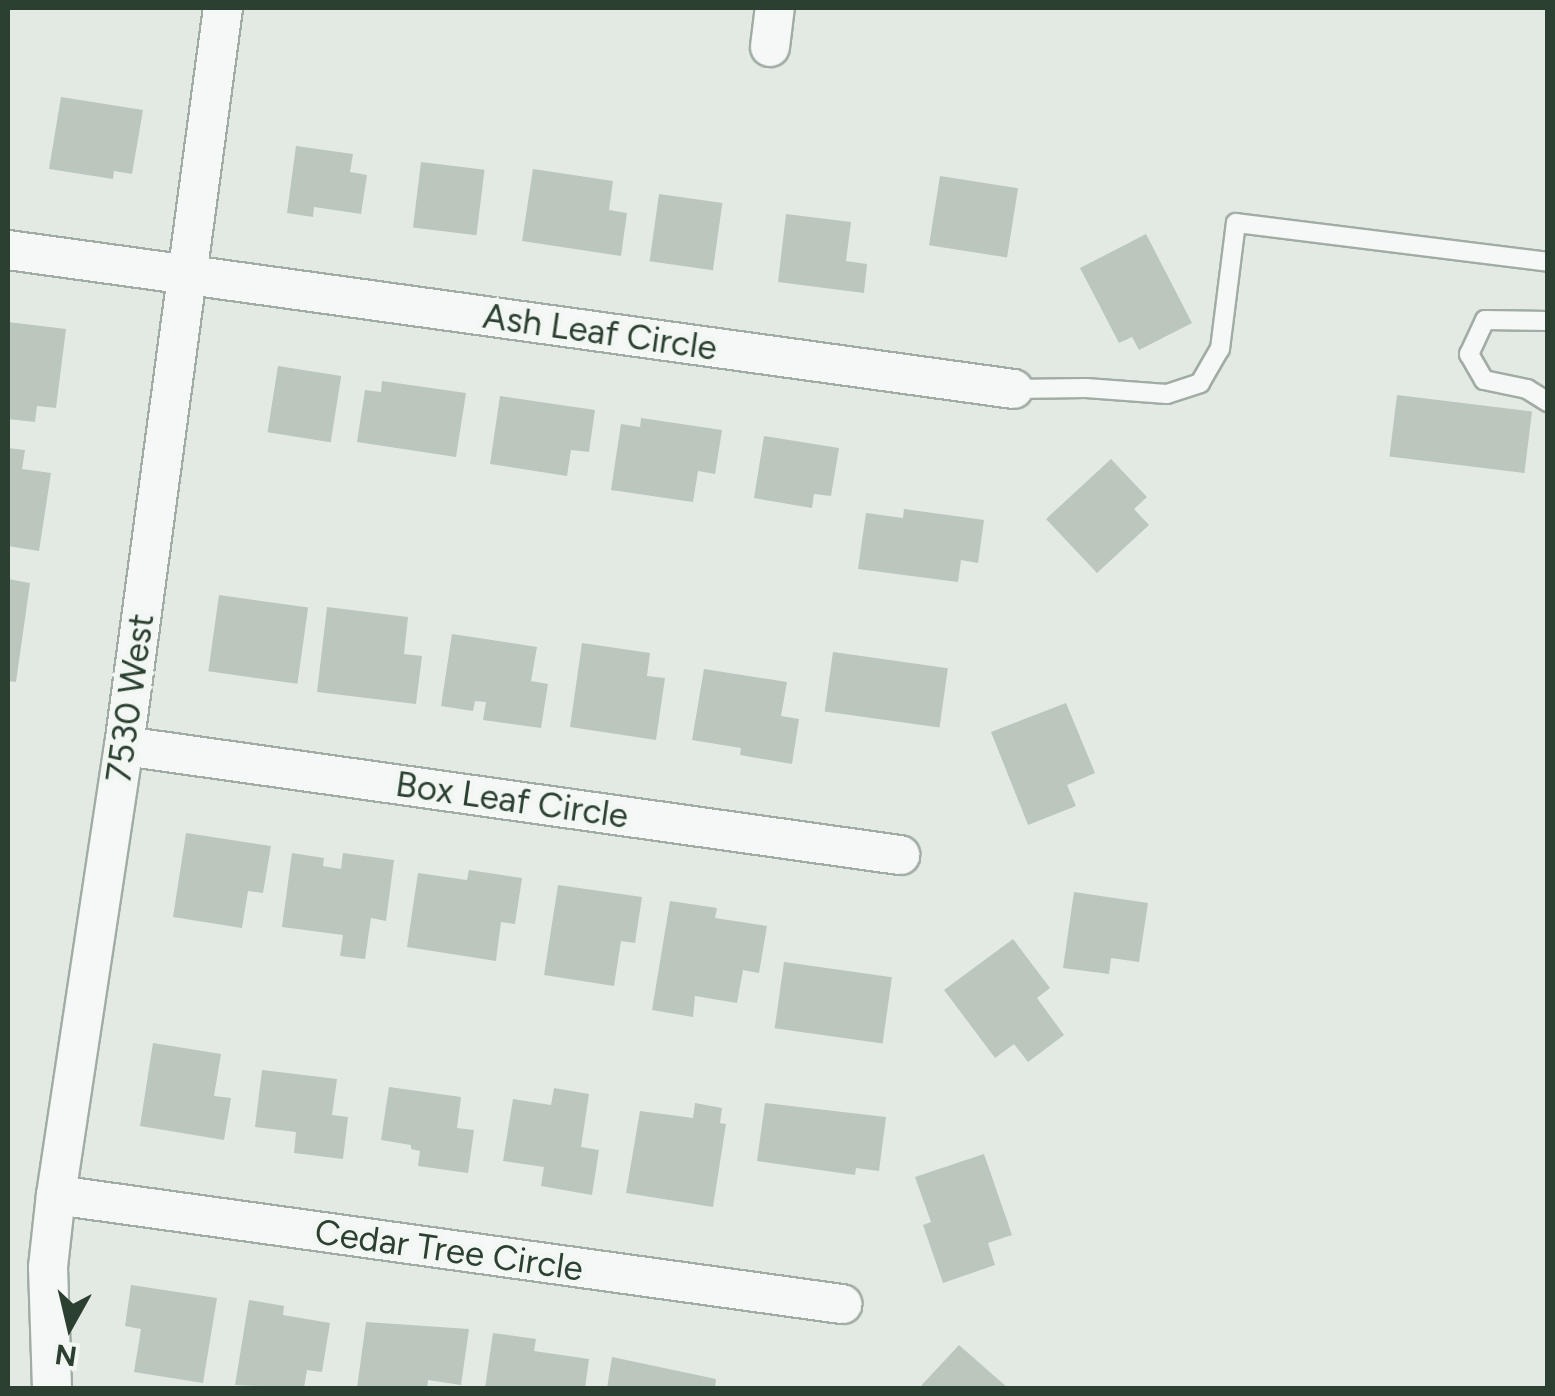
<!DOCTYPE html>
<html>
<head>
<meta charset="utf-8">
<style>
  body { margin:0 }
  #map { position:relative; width:1555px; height:1396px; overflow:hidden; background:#e3eae4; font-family:Figtree,sans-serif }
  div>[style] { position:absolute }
  .building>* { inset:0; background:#bbc6bd; transform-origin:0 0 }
  .roads { filter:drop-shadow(2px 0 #a1ada4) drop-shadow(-2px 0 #a1ada4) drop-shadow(0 2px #a1ada4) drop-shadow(0 -2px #a1ada4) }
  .lane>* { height:18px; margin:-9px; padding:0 9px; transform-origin:9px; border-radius:9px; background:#f5f8f6 }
  .street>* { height:38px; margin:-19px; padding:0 19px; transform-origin:19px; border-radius:19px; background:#f5f8f6 }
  span { translate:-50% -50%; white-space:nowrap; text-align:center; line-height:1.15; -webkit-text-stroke:10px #f2f7f3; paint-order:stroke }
  .street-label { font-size:35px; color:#2c4032 }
  .frame { position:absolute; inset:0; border:10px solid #2c4032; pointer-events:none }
  .north { position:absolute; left:20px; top:1276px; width:100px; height:100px; -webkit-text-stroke:8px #f2f7f3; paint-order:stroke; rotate:188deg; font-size:28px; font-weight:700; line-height:40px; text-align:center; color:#2c4032 }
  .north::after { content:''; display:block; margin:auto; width:35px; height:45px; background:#2c4032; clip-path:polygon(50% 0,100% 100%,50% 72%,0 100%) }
</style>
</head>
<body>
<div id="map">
  <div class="building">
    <div style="clip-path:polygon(61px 97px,143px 110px,132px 174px,114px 171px,113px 179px,49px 169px)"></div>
    <div style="clip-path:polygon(296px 146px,353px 154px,350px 172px,367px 175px,361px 214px,314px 207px,313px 217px,287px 213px)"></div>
    <div style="left:421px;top:162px;width:64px;height:66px;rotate:7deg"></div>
    <div style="clip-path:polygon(533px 169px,613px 181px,609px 210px,627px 213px,621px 256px,522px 241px)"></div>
    <div style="left:940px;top:176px;width:79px;height:70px;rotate:9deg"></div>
    <div style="left:659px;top:194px;width:64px;height:68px;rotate:8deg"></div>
    <div style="clip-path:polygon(786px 214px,851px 222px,846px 261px,867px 264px,864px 293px,778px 282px)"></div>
    <div style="clip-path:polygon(1146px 234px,1192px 323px,1139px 350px,1132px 337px,1119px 343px,1080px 268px)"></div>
    <div style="clip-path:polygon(8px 322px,66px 329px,56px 408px,37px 406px,35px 422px,8px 419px)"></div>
    <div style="left:278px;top:366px;width:64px;height:67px;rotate:9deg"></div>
    <div style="clip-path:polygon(382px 381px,466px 393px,456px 457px,357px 442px,365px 390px,381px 392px)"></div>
    <div style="left:1397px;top:395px;width:136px;height:62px;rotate:7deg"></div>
    <div style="clip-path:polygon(500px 396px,595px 410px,589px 452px,571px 450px,567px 476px,490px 464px)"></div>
    <div style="clip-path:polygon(641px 418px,722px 430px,715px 474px,698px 471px,693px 502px,611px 490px,621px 424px,640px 427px)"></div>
    <div style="clip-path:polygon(764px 436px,839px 448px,831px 496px,814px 494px,812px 508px,754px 498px)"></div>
    <div style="clip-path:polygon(8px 448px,25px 450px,22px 469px,51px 473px,39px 551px,8px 546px)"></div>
    <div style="clip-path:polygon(1111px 459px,1147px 497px,1134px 509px,1149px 525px,1097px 573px,1046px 519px)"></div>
    <div style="clip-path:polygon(904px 509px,984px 520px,978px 563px,961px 560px,958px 582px,858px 569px,866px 513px,903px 518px)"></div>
    <div style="clip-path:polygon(8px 579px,30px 583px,16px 682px,8px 681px)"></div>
    <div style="left:219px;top:595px;width:90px;height:77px;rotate:8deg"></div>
    <div style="clip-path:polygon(327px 607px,408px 617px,404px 654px,422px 656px,416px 704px,317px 692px)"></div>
    <div style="clip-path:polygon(452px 634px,537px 647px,531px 681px,548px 684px,541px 728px,483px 720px,486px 702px,475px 701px,473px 711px,441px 706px)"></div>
    <div style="clip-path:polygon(582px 643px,650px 653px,647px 676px,665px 678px,656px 740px,570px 727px)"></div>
    <div style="left:833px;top:652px;width:116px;height:60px;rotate:8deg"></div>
    <div style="clip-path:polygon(704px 669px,787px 682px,781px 716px,799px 719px,792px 764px,740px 755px,741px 748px,692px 740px)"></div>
    <div style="clip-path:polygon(1066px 703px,1095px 773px,1067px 785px,1076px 806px,1028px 825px,991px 732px)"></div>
    <div style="clip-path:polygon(186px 833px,271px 846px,263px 893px,248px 891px,242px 928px,173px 917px)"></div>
    <div style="clip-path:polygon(292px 853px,324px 858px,323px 866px,341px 869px,343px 853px,394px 860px,386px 921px,371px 918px,365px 959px,340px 956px,343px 935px,282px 927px)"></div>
    <div style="clip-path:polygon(469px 870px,522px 878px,515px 924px,501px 922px,496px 961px,407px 947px,418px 873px,467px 880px)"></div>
    <div style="clip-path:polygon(558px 885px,642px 897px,635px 943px,621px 941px,614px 986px,544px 975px)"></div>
    <div style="clip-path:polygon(1074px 892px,1148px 903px,1139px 962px,1111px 958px,1109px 974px,1063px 968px)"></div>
    <div style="clip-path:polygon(670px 901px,717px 908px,715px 918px,767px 926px,759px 973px,743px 970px,737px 1003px,695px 996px,693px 1017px,652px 1010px)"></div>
    <div style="clip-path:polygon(1013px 939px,1050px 988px,1037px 998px,1064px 1035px,1028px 1062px,1014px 1044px,995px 1058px,944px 990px)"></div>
    <div style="left:784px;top:962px;width:109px;height:67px;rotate:8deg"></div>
    <div style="clip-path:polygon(153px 1043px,221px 1054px,214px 1096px,231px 1098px,224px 1140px,140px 1126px)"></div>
    <div style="clip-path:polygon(262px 1070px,337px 1079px,332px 1115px,348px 1117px,343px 1159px,294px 1153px,296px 1132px,255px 1127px)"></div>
    <div style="clip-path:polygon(389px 1087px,461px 1097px,457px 1128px,474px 1130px,468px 1173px,418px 1166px,420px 1151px,411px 1149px,411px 1145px,381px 1140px)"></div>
    <div style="clip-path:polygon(554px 1088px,589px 1094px,581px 1147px,599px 1150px,592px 1195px,541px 1186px,544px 1167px,503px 1161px,513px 1099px,551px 1105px)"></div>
    <div style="clip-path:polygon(695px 1103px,722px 1108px,720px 1123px,726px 1124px,713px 1207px,626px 1193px,640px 1111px,693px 1118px)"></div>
    <div style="clip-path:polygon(765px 1103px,886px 1117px,879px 1171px,856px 1168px,855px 1175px,757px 1161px)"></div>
    <div style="clip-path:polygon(984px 1154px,1012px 1235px,988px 1243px,995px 1265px,943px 1283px,923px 1225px,931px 1222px,915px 1177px)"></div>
    <div style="clip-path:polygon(131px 1285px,217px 1298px,203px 1383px,134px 1372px,141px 1329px,125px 1326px)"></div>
    <div style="clip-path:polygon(249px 1300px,284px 1306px,283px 1315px,330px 1323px,322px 1372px,307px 1370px,304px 1388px,235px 1385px)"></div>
    <div style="clip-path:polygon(366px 1322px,469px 1329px,461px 1385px,428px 1380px,427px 1388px,357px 1388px)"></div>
    <div style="clip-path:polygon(493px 1333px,536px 1339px,534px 1351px,589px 1359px,585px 1388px,485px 1388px)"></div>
    <div style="clip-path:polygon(959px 1345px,1008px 1388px,919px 1388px)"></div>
    <div style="clip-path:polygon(612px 1357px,716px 1379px,715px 1388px,607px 1388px)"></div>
  </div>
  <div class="roads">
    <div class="lane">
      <div style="left:1548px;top:321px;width:63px;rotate:-179.1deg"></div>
      <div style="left:1485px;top:320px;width:38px;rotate:115deg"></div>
      <div style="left:1469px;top:354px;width:30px;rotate:60deg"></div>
      <div style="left:1484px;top:380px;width:44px;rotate:11.8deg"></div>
      <div style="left:1527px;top:389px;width:25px;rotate:32deg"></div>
      <div style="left:1013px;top:389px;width:73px;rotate:-0.8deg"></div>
      <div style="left:1086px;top:388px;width:81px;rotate:4.2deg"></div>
      <div style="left:1167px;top:394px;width:35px;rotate:-18deg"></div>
      <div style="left:1200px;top:383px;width:39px;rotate:-60deg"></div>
      <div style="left:1220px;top:349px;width:127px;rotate:-82.8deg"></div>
      <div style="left:1236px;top:223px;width:314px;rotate:7.1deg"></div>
    </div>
    <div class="street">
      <div style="left:770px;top:47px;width:39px;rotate:-83deg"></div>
      <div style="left:8px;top:250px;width:1015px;rotate:7.87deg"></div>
      <div style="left:124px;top:746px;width:784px;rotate:8deg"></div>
      <div style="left:56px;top:1195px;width:794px;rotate:7.9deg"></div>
      <div style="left:52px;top:1388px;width:121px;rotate:-91.9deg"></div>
      <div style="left:48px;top:1267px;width:72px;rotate:-83.7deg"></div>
      <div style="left:56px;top:1195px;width:454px;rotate:-81.4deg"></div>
      <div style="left:124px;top:746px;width:745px;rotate:-82.36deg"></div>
    </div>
  </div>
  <div class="street-label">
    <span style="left:600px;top:332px;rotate:8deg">Ash Leaf Circle</span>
    <span style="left:130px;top:698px;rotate:-82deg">7530 West</span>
    <span style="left:512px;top:800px;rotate:8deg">Box Leaf Circle</span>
    <span style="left:449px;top:1250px;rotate:8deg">Cedar Tree Circle</span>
  </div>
  <div class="frame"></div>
  <div class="north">N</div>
</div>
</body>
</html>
